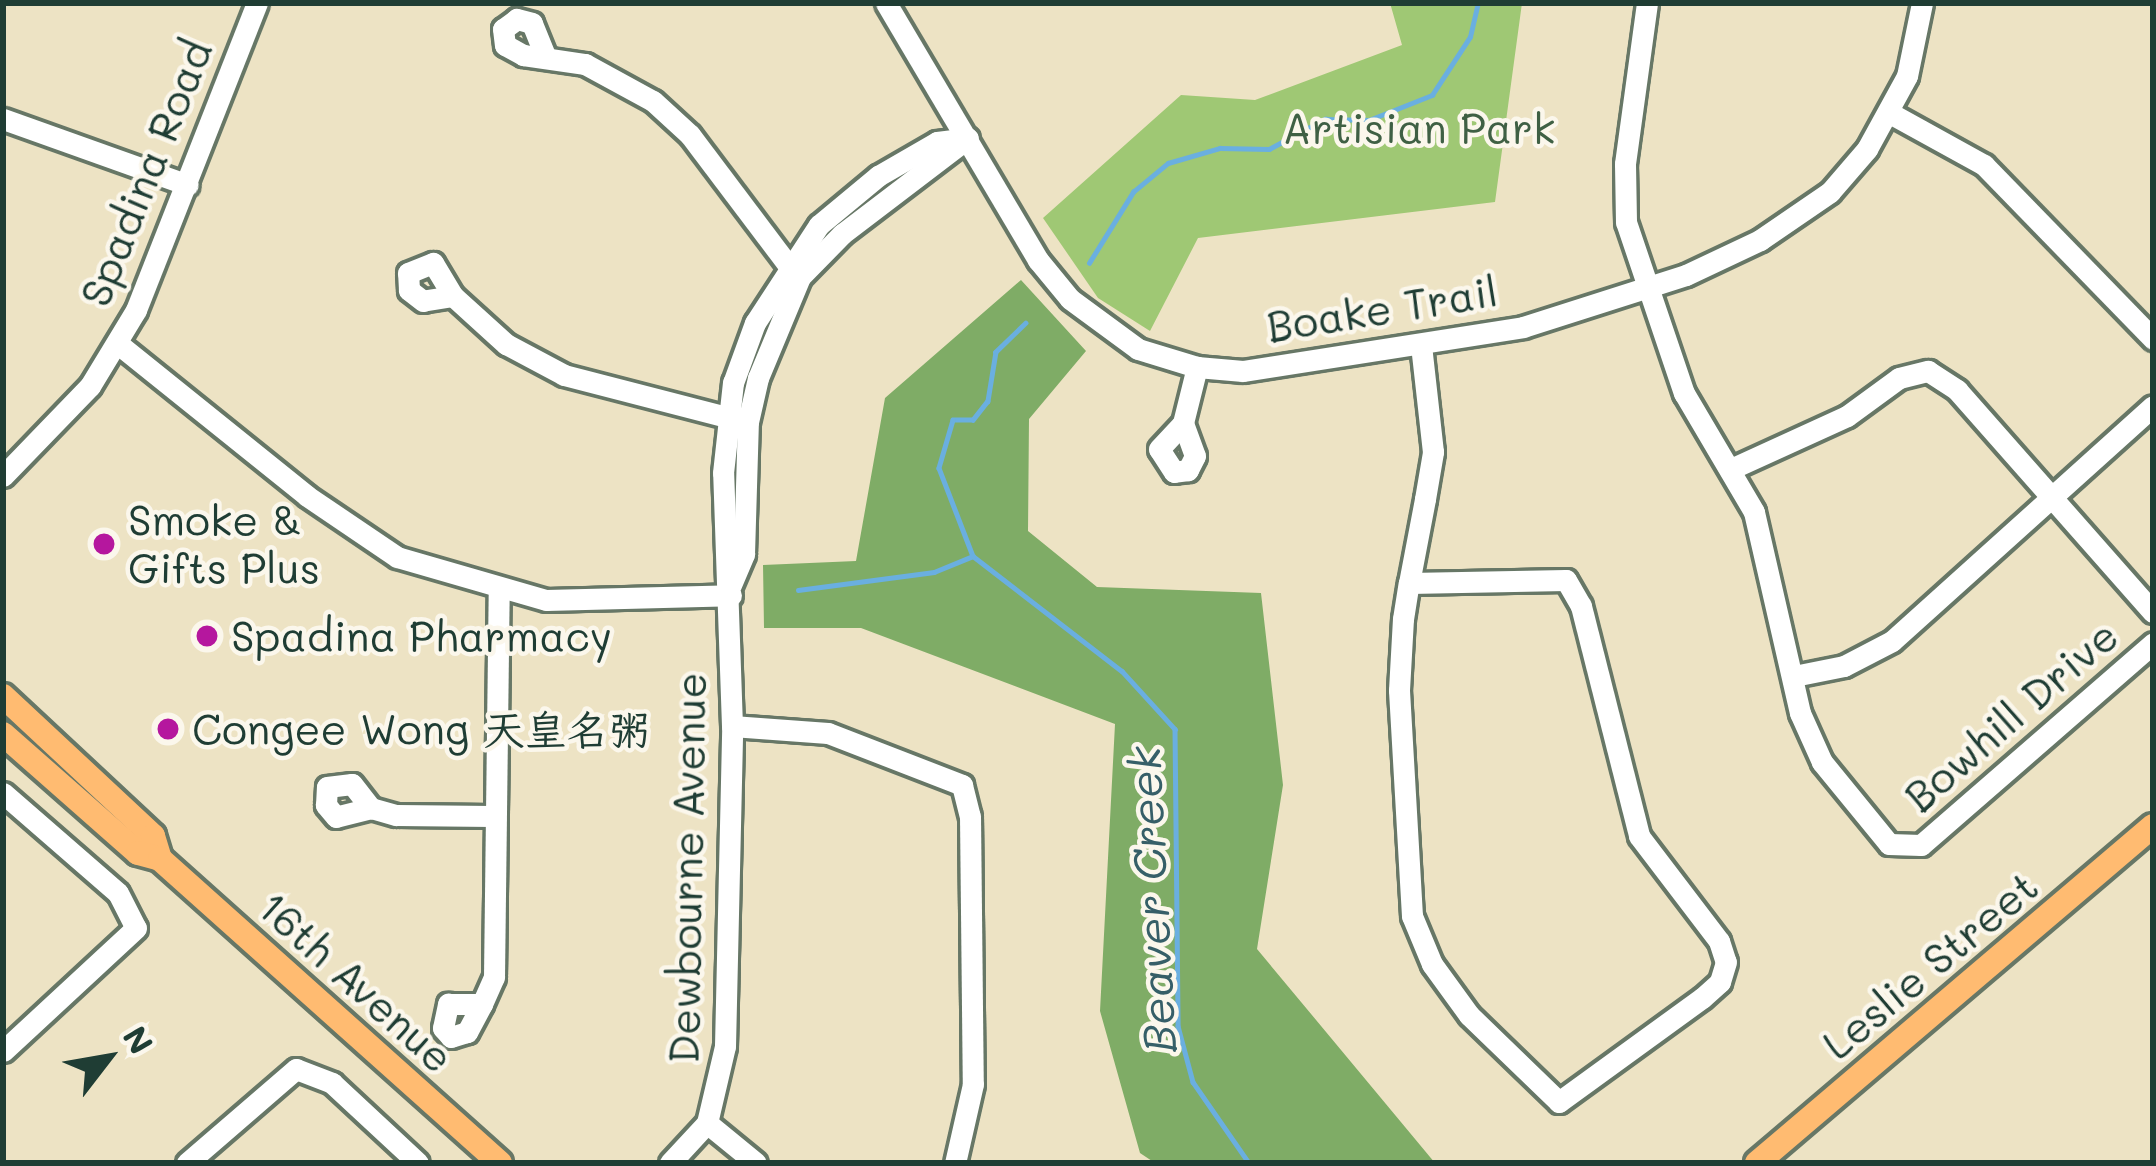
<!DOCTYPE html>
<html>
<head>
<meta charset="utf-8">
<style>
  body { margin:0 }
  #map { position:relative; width:2156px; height:1166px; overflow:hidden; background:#ede3c4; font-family:Mali,"LXGW WenKai TC",sans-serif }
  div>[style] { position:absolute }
  .green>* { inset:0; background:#9fc874 }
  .forest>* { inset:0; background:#7fac66 }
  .stream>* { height:4.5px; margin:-2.25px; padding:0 2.25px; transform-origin:2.25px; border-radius:2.25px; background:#6aafe0 }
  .roads { filter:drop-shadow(3px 0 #677766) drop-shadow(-3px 0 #677766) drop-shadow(0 3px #677766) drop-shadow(0 -3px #677766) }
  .minor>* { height:21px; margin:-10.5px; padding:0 10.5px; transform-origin:10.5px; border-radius:10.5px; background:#fff }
  .major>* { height:24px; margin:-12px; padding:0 12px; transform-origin:12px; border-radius:12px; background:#ffbb71 }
  .dots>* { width:33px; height:33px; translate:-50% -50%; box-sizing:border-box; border:6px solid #fbf7ec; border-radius:50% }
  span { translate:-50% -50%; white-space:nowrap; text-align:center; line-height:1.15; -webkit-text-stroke:9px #fbf7ec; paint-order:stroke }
  .park-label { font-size:42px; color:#3f6044 }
  .street-label { font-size:42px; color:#1f3d34 }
  .poi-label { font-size:42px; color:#1f3d34 }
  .left { translate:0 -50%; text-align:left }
  .water-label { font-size:45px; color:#365f68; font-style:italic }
  .frame { position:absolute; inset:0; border:6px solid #1f3d34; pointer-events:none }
  .north { position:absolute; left:48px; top:998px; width:120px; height:120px; -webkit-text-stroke:9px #fbf7ec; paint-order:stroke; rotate:59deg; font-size:33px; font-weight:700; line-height:48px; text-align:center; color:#1f3d34 }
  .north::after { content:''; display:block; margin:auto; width:42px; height:54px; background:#1f3d34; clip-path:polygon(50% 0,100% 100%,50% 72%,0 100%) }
</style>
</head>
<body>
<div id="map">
  <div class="green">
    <div style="clip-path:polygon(1390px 3px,1522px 3px,1495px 202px,1198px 238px,1150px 331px,1098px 298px,1043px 218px,1181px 95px,1255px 100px,1402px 45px)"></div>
  </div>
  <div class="forest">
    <div style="clip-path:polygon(1021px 280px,1086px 351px,1029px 419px,1028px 531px,1097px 587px,1261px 593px,1283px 785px,1257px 949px,1435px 1163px,1155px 1163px,1140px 1153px,1100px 1011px,1115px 724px,861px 628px,764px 628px,763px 565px,856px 561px,885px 398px)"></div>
  </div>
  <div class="stream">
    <div style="left:1089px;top:263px;width:84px;rotate:-58.2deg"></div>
    <div style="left:1133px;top:192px;width:45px;rotate:-39.6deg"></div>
    <div style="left:1168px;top:163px;width:54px;rotate:-16.1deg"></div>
    <div style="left:1220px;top:148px;width:49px;rotate:1.2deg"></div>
    <div style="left:1269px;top:149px;width:64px;rotate:-28.2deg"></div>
    <div style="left:1325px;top:119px;width:44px;rotate:1.3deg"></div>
    <div style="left:1369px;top:120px;width:68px;rotate:-21.6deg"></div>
    <div style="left:1432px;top:95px;width:69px;rotate:-56.8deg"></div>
    <div style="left:1470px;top:37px;width:35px;rotate:-77deg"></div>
    <div style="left:1026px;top:323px;width:42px;rotate:136deg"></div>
    <div style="left:996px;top:352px;width:50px;rotate:99.3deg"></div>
    <div style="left:988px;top:401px;width:24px;rotate:128deg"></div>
    <div style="left:973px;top:420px;width:20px;rotate:180deg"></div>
    <div style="left:953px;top:420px;width:50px;rotate:106.3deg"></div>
    <div style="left:939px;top:468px;width:94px;rotate:68.9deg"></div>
    <div style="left:973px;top:556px;width:188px;rotate:37.7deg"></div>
    <div style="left:1122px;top:671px;width:79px;rotate:47.6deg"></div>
    <div style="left:1175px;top:729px;width:297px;rotate:89.4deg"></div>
    <div style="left:1178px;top:1026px;width:58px;rotate:75deg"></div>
    <div style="left:1193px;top:1082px;width:98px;rotate:55.3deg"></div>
    <div style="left:798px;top:590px;width:137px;rotate:-7.5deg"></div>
    <div style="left:934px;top:572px;width:42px;rotate:-22.3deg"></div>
  </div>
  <div class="roads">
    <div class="minor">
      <div style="left:886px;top:3px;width:299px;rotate:59.4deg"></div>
      <div style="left:1038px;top:260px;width:50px;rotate:50.6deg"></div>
      <div style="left:1070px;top:299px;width:84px;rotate:36.3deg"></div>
      <div style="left:1138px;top:349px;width:62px;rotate:17deg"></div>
      <div style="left:1197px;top:367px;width:46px;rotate:5deg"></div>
      <div style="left:1243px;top:371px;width:283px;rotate:-8.9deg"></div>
      <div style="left:1523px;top:327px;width:171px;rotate:-17.7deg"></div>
      <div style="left:1686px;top:275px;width:82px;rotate:-25.3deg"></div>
      <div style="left:1760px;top:240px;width:85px;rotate:-34.4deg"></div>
      <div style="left:1830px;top:192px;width:57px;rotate:-49.3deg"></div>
      <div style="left:1867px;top:149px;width:83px;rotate:-61.3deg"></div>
      <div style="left:1907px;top:76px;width:75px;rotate:-78.4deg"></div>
      <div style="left:1647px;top:3px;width:162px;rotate:97.8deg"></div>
      <div style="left:1625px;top:164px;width:58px;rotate:89deg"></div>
      <div style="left:1626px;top:222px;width:181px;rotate:71.3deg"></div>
      <div style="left:1684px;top:393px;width:138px;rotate:59.5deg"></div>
      <div style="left:1754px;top:512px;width:206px;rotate:77.1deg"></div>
      <div style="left:1800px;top:713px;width:54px;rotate:65.8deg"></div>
      <div style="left:1822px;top:762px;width:106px;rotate:50.7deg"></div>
      <div style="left:1889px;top:844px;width:32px;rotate:2deg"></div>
      <div style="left:1921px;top:845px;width:308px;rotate:-41deg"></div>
      <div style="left:544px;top:53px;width:32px;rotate:-112deg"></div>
      <div style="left:532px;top:23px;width:16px;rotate:-165deg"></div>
      <div style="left:517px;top:19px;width:17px;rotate:144deg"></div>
      <div style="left:503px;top:29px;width:16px;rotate:83deg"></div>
      <div style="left:505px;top:45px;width:21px;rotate:29deg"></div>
      <div style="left:523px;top:55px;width:63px;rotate:8.3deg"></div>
      <div style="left:585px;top:64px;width:77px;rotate:28.6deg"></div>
      <div style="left:653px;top:101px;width:50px;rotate:42.6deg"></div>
      <div style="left:690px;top:135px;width:173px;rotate:53deg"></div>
      <div style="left:1888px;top:112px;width:110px;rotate:28.9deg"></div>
      <div style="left:1984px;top:165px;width:243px;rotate:45.8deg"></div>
      <div style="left:3px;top:119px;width:196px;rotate:19.6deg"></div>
      <div style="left:453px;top:296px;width:30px;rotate:171deg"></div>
      <div style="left:423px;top:301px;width:18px;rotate:-142deg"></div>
      <div style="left:409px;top:290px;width:17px;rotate:-93deg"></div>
      <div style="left:408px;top:273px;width:27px;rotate:-22deg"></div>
      <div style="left:433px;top:263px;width:39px;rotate:59deg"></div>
      <div style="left:453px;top:296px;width:72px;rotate:42.2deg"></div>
      <div style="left:506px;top:344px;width:66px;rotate:28.1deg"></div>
      <div style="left:564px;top:375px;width:184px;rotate:14.5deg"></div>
      <div style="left:117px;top:343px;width:244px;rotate:38.8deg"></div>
      <div style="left:307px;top:496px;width:109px;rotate:34.1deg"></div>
      <div style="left:397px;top:557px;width:155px;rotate:16.1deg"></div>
      <div style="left:546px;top:600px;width:185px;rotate:-1.5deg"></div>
      <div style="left:1183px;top:423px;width:35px;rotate:70deg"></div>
      <div style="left:1195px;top:456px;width:16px;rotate:117deg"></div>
      <div style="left:1188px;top:470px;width:14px;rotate:172deg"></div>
      <div style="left:1174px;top:472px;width:27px;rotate:-123deg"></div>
      <div style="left:1159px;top:449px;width:35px;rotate:-47deg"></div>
      <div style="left:1183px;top:423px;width:58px;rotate:-76deg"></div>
      <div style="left:1733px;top:468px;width:125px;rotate:-24.5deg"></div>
      <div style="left:1847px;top:416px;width:64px;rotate:-36.2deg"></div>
      <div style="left:1899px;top:378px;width:30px;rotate:-14deg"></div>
      <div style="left:1928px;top:371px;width:35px;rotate:33deg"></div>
      <div style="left:1957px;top:390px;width:296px;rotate:48.6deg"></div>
      <div style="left:3px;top:476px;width:125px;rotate:-46deg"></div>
      <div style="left:90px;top:386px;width:89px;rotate:-58.8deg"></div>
      <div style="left:136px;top:310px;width:330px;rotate:-68.5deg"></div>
      <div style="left:1409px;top:583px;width:157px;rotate:-1.1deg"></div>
      <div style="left:1566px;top:580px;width:30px;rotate:60deg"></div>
      <div style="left:1581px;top:606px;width:237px;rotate:75.8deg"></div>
      <div style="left:1639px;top:836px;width:132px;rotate:52.7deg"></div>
      <div style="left:1719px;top:941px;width:22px;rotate:72deg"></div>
      <div style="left:1726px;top:962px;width:21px;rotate:107deg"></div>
      <div style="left:1720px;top:982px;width:24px;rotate:138deg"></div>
      <div style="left:1702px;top:998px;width:177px;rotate:144deg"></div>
      <div style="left:1559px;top:1102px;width:125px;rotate:-136deg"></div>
      <div style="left:1469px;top:1015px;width:63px;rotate:-126deg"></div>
      <div style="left:1432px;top:964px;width:52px;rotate:-112.6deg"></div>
      <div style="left:1412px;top:916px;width:226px;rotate:-93.3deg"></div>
      <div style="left:1399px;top:690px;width:71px;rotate:-86.8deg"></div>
      <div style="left:1403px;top:619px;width:36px;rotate:-81deg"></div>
      <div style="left:1409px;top:583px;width:86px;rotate:-79.2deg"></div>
      <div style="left:1425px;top:499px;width:48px;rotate:-80.3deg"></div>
      <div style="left:1433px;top:452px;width:108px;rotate:-96.4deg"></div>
      <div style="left:731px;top:585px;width:34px;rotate:-67deg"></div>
      <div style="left:744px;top:554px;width:132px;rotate:-88.3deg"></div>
      <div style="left:748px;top:422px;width:45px;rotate:-77.2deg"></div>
      <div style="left:758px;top:378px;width:109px;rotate:-67.4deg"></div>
      <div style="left:800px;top:277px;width:60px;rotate:-45.7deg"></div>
      <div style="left:842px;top:234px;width:158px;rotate:-37.3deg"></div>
      <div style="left:1794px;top:676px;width:51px;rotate:-11.3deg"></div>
      <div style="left:1844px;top:666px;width:54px;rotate:-27.5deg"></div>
      <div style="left:1892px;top:641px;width:351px;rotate:-42deg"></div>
      <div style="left:732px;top:726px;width:96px;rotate:4.2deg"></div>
      <div style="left:828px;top:733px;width:144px;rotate:21.2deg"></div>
      <div style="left:962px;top:785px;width:32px;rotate:76deg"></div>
      <div style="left:970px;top:816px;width:268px;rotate:89.4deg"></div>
      <div style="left:973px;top:1084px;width:81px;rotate:102.8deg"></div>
      <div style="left:3px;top:793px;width:152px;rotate:41deg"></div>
      <div style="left:118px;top:893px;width:39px;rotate:63deg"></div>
      <div style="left:136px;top:928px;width:181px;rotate:137.2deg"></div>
      <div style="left:371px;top:808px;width:36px;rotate:166deg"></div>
      <div style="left:336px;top:817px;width:16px;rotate:-130deg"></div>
      <div style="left:326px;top:805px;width:18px;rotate:-87deg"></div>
      <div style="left:327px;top:787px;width:25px;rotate:-7deg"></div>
      <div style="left:352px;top:784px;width:31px;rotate:52deg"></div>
      <div style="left:371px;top:808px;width:26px;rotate:16deg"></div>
      <div style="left:396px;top:815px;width:96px;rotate:0.6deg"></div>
      <div style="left:482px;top:1004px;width:32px;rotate:118deg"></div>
      <div style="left:467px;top:1032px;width:17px;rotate:163deg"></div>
      <div style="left:451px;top:1037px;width:12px;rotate:-132deg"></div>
      <div style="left:443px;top:1028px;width:25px;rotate:-78deg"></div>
      <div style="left:448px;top:1004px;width:34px"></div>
      <div style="left:482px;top:1004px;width:30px;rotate:-66deg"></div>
      <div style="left:494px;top:977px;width:385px;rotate:-89.3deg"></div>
      <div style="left:707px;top:1123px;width:63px;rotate:39.2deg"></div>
      <div style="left:187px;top:1163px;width:144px;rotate:-40.8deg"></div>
      <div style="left:296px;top:1069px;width:39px;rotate:21deg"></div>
      <div style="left:332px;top:1083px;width:117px;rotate:42.9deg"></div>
      <div style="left:670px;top:1163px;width:54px;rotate:-47.2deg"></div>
      <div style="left:707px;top:1123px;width:79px;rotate:-76.8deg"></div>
      <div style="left:725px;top:1046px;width:320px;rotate:-88.7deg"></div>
      <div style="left:732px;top:726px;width:253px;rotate:-92deg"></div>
      <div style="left:723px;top:473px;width:91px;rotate:-83.7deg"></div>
      <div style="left:733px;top:383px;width:64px;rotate:-69.9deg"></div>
      <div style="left:755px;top:323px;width:117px;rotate:-56.9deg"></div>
      <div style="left:819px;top:225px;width:77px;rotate:-39.7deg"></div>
      <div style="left:878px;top:176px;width:68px;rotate:-30deg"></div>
      <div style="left:937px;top:142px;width:31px;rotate:-7deg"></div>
    </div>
    <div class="major">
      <div style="left:3px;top:696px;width:205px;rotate:43deg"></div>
      <div style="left:153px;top:836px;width:24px;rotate:73deg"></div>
      <div style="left:3px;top:734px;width:180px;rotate:41.4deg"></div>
      <div style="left:138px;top:853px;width:23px;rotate:15deg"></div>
      <div style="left:160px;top:859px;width:456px;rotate:41.8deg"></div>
      <div style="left:1757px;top:1163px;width:520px;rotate:-40.4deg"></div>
    </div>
  </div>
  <div class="dots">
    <div style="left:104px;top:544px;background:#b5179e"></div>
    <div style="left:207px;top:636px;background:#b5179e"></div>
    <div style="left:168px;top:729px;background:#b5179e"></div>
  </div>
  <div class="park-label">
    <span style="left:1419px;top:128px">Artisian Park</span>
  </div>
  <div class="street-label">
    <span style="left:146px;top:173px;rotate:-68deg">Spadina Road</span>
    <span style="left:1382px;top:309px;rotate:-9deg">Boake Trail</span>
    <span style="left:2011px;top:716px;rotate:-41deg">Bowhill Drive</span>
    <span style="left:687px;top:868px;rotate:-89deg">Dewbourne Avenue</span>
    <span style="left:1930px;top:965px;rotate:-40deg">Leslie Street</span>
    <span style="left:356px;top:982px;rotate:42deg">16th Avenue</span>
  </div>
  <div class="poi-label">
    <span class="left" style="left:128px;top:544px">Smoke &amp;<br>Gifts Plus</span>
    <span class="left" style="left:231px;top:636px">Spadina Pharmacy</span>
    <span class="left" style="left:192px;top:729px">Congee Wong 天皇名粥</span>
  </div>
  <div class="water-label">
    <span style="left:1151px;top:900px;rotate:-93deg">Beaver Creek</span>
  </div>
  <div class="frame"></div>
  <div class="north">N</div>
</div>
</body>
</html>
